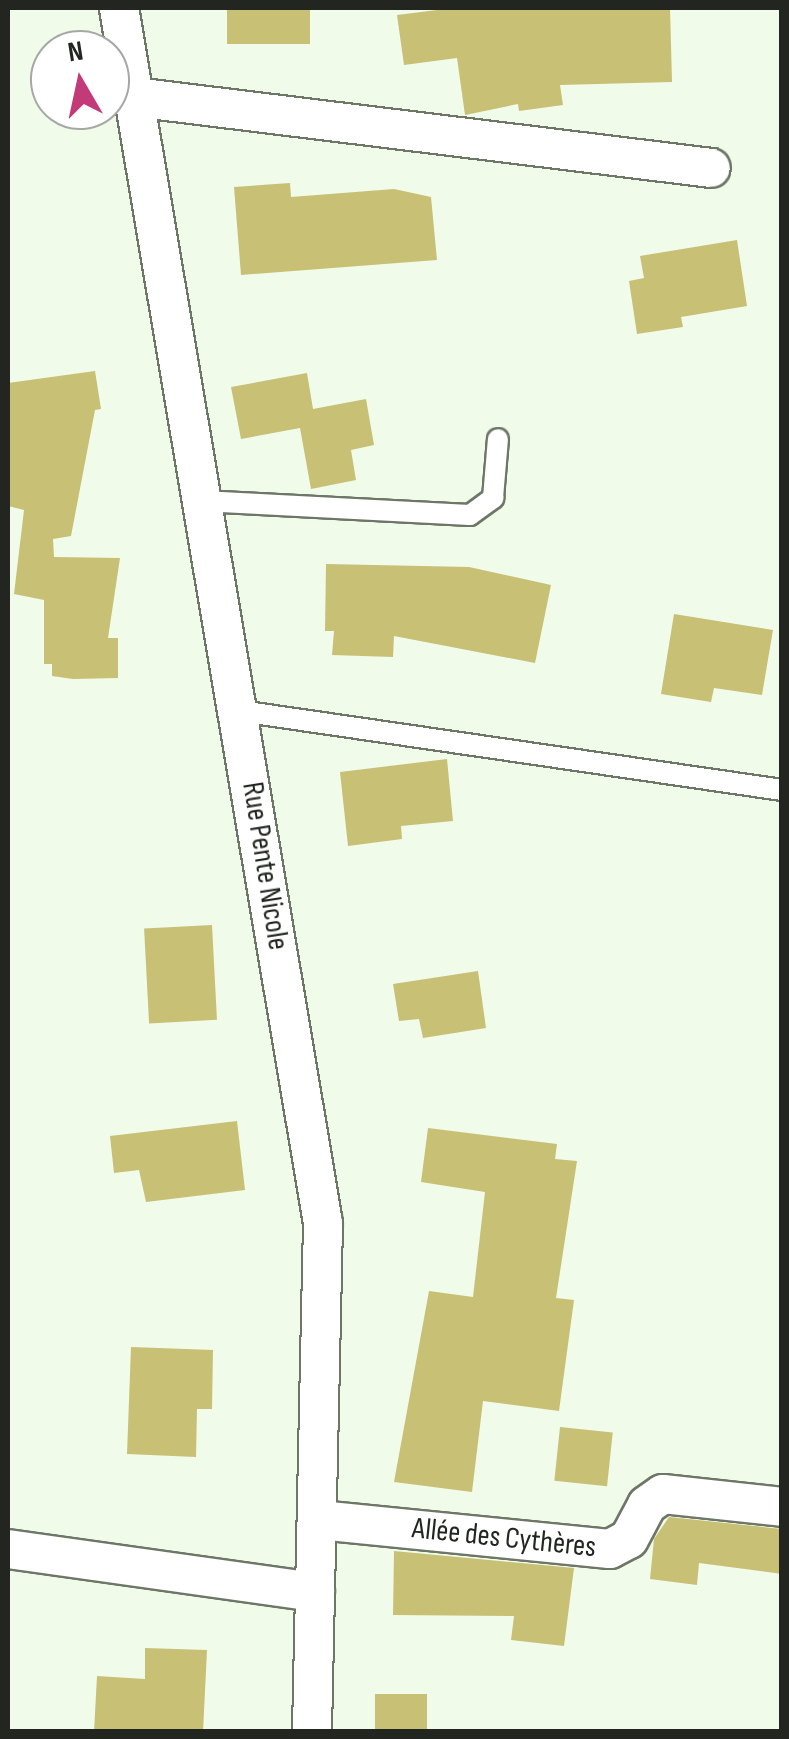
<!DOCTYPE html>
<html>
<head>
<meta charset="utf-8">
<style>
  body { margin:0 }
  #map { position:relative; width:789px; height:1739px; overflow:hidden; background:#f1fbe9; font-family:"Sofia Sans Condensed",sans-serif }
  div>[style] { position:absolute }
  .building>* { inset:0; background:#c7c075; transform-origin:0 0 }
  .roads { filter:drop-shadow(2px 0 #6e7667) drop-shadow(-2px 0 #6e7667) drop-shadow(0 2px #6e7667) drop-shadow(0 -2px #6e7667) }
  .service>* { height:20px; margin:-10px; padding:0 10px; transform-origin:10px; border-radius:10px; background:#fff }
  .minor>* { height:38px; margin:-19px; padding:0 19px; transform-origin:19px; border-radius:19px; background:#fff }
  span { translate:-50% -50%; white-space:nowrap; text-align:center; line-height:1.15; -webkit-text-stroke:8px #fff; paint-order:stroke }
  .street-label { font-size:30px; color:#232620 }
  .frame { position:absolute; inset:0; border:10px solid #232620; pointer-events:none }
  .north { position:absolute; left:30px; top:30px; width:100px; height:100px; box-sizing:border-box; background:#fff; border:2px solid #a7a8a6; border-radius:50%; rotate:351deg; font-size:28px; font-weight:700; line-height:40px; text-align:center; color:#232620 }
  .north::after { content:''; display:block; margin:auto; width:35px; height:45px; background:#c23a78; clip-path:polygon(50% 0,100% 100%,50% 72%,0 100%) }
</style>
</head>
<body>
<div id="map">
  <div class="building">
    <div style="left:227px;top:8px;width:83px;height:36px"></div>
    <div style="clip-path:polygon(453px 8px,670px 8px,672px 82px,560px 85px,563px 105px,519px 111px,518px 104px,465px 115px,457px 58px,404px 65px,397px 15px)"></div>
    <div style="clip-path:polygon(290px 183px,291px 197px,394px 189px,431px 197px,437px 260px,241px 275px,234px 187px)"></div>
    <div style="clip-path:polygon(737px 240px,747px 306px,681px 317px,683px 327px,637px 334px,629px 281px,644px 278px,640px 256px)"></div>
    <div style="clip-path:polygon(95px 371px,101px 409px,95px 410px,71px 536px,53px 539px,54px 557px,120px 558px,108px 638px,118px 638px,118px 678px,73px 679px,52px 676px,52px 664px,44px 664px,44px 600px,14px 594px,24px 510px,8px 506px,8px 383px)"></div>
    <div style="clip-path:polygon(307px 373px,313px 409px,366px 399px,374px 445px,351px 450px,356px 480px,311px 489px,300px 428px,241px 439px,231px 387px)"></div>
    <div style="clip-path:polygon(326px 564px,469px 567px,551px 585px,535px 663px,394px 636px,393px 657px,332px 655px,334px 631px,325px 631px)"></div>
    <div style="clip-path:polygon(674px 614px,773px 630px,762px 695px,714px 688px,711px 702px,661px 694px)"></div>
    <div style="clip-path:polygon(447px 759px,453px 821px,401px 826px,402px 839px,348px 846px,340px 772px)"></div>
    <div style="left:212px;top:925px;width:95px;height:68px;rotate:87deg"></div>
    <div style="clip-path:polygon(478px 971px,486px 1028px,423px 1038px,419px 1019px,399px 1021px,393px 984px)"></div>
    <div style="clip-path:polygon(237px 1121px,245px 1190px,146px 1202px,139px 1170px,114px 1173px,110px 1136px)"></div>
    <div style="clip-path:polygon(428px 1128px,557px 1144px,555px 1159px,577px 1161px,556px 1298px,574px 1300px,559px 1411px,483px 1401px,472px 1492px,394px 1482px,429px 1291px,473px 1297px,485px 1192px,421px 1182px)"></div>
    <div style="clip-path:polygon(131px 1347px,213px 1350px,212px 1409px,197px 1409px,196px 1457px,127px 1454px)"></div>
    <div style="left:560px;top:1427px;width:53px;height:54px;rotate:6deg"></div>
    <div style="clip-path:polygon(669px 1517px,782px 1529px,782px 1574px,699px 1563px,697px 1585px,650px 1579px,654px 1539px)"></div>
    <div style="clip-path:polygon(394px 1551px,574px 1568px,564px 1646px,511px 1640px,514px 1616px,393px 1615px)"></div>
    <div style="clip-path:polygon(145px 1648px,207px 1650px,203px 1732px,94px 1732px,97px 1676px,145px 1679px)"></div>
    <div style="left:375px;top:1694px;width:52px;height:38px"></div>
  </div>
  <div class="roads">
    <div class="service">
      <div style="left:202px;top:501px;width:268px;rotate:3deg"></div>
      <div style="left:470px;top:515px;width:29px;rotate:-36deg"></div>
      <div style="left:493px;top:498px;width:59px;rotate:-85.2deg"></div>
      <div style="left:240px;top:711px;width:548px;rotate:8.29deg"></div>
    </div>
    <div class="minor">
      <div style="left:119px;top:8px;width:1232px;rotate:80.47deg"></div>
      <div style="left:323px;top:1223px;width:509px;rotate:91.24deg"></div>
      <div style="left:134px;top:97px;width:581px;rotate:7.01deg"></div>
      <div style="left:319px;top:1520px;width:292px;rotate:5.7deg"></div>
      <div style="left:610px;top:1549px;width:21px;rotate:-28deg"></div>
      <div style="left:629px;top:1539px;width:38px;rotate:-62deg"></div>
      <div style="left:647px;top:1505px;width:19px;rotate:-35deg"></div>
      <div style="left:663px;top:1494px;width:120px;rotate:6.2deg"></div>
      <div style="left:8px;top:1549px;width:310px;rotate:8deg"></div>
    </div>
  </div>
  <div class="street-label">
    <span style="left:265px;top:866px;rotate:81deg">Rue Pente Nicole</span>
    <span style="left:504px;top:1538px;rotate:6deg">Allée des Cythères</span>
  </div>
  <div class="frame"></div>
  <div class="north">N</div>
</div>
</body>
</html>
